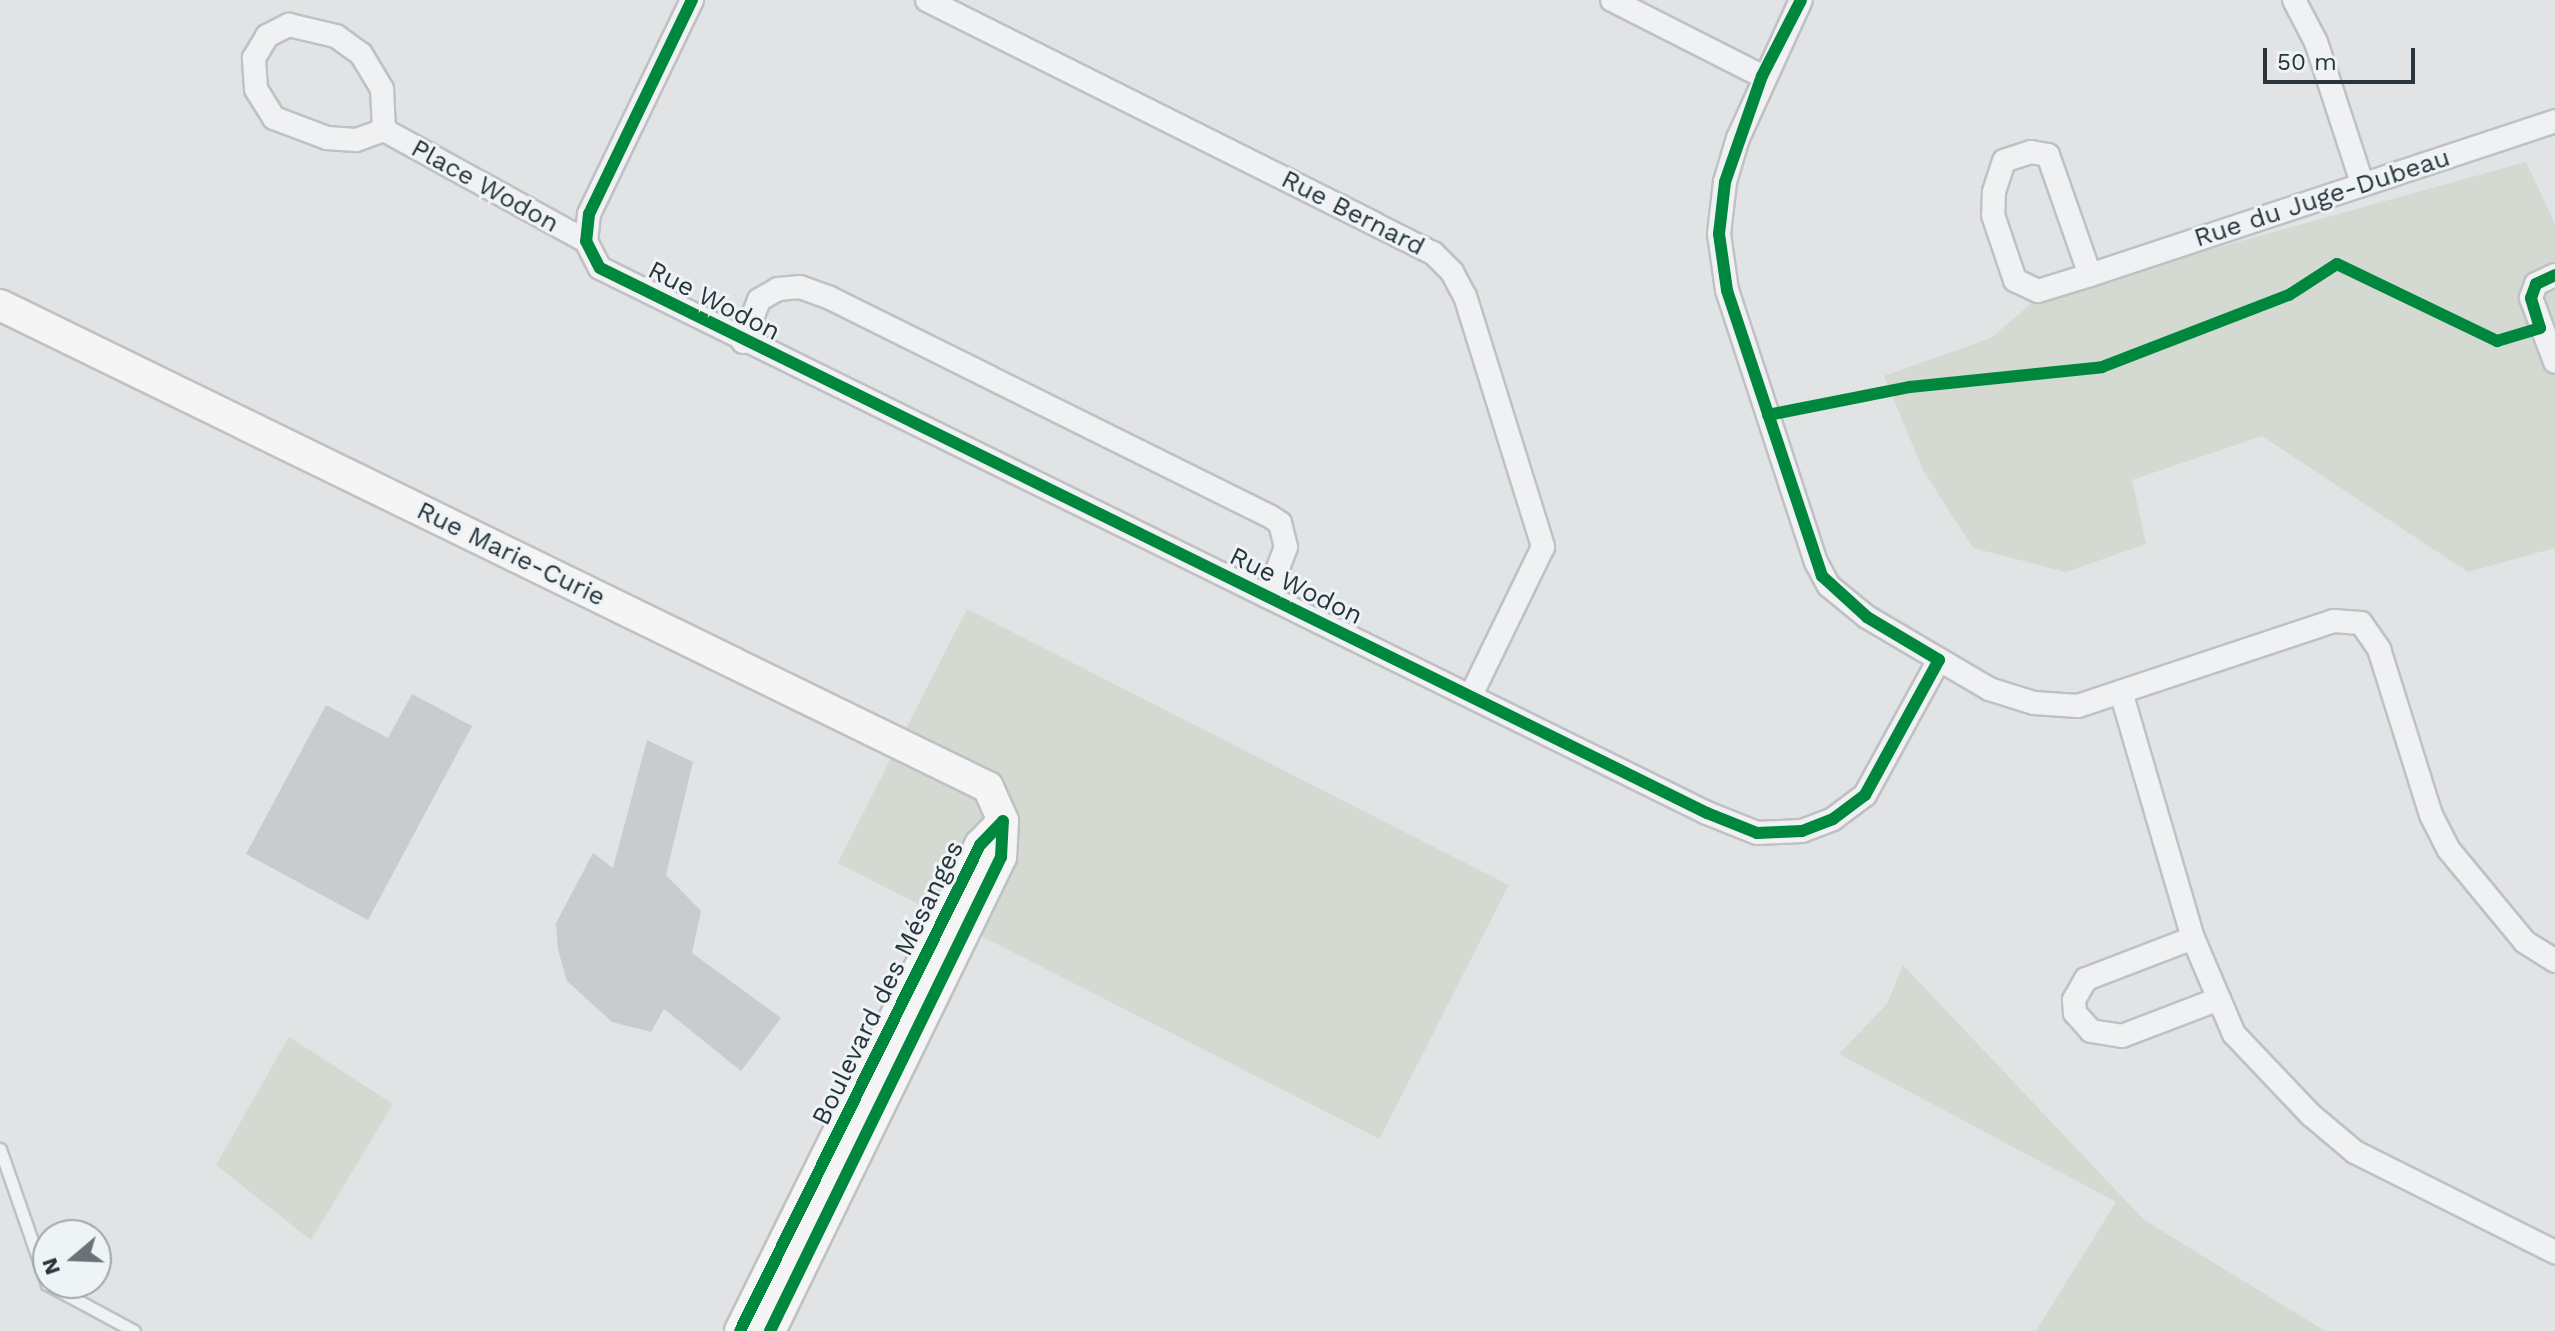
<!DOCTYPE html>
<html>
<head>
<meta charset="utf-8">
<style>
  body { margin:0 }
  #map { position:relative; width:2555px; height:1331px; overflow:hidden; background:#e1e3e5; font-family:"Work Sans",sans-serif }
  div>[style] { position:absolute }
  .green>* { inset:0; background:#d4d9d1; transform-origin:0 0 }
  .building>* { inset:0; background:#c9cccd }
  .roads { filter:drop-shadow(2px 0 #bfc1c3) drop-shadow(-2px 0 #bfc1c3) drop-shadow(0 2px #bfc1c3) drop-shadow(0 -2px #bfc1c3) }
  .lane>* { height:11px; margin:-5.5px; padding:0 5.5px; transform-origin:5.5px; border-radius:5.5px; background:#f0f1f2 }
  .street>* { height:22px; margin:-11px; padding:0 11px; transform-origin:11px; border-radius:11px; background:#f0f1f2 }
  .secondary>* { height:30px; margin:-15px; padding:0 15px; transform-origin:15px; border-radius:15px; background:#f5f5f6 }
  .cycleway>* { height:12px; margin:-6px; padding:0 6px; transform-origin:6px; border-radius:6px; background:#00873e }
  span { translate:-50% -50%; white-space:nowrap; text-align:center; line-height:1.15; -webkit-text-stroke:6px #eef3f5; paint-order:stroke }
  .street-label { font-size:26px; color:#29353d }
  .north { position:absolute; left:32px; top:1219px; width:80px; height:80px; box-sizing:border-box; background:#eef3f5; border:2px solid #9fa7ab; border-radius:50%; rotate:251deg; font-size:22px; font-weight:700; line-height:32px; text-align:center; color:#29353d }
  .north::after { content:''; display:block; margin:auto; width:28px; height:36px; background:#697278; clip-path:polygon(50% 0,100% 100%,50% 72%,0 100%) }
  .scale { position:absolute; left:2263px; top:48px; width:152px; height:36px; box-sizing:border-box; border:4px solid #29353d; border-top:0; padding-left:10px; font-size:24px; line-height:28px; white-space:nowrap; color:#29353d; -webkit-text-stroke:6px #eef3f5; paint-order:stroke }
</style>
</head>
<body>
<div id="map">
  <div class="green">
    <div style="clip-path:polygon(2526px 162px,2555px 224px,2555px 548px,2468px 572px,2262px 436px,2132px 480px,2146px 544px,2066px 572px,1973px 548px,1923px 470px,1884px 376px,1991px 338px,2039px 297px)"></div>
    <div style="left:967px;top:609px;width:608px;height:285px;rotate:27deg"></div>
    <div style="clip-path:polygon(1903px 965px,2144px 1220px,2325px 1331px,2036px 1331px,2116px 1202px,1839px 1054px,1887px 1004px)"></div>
    <div style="clip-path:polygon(289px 1037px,393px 1104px,311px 1240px,216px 1165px)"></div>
  </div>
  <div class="building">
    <div style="clip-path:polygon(412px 694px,472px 726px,368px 920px,246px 854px,326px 705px,388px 738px)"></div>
    <div style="clip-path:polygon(647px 740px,693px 762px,666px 875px,701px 911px,692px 953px,781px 1018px,741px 1071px,664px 1009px,651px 1032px,612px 1022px,567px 981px,558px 950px,556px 923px,593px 853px,613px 868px)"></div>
  </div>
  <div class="roads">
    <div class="lane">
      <div style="left:0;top:1149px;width:143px;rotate:70.8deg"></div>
      <div style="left:47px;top:1284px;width:99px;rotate:28.4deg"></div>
    </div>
    <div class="street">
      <div style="left:692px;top:0;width:237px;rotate:115.7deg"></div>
      <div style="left:589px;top:214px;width:27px;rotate:96deg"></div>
      <div style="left:586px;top:241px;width:30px;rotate:63deg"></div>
      <div style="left:600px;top:268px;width:1234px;rotate:26.21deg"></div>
      <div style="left:1707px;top:813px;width:54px;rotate:21.8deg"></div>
      <div style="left:1757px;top:833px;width:45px;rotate:-2.5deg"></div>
      <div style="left:1802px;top:831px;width:33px;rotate:-21deg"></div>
      <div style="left:1833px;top:819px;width:40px;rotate:-37deg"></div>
      <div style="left:1865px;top:795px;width:154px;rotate:-61.3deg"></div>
      <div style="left:927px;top:0;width:566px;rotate:26.57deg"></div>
      <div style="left:1433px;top:253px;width:27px;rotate:45deg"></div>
      <div style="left:1452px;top:272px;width:27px;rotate:62deg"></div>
      <div style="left:1465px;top:296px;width:263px;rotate:72.7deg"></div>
      <div style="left:1543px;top:547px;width:165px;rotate:115.9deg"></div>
      <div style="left:1612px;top:0;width:168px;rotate:26.9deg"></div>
      <div style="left:1801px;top:0;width:152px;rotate:114.5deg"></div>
      <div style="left:1738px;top:138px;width:46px;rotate:106.5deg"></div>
      <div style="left:1725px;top:182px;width:52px;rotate:96.6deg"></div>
      <div style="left:1719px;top:234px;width:57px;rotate:81.9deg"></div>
      <div style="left:1727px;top:290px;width:286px;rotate:71.9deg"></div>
      <div style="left:1816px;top:562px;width:27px;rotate:62deg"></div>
      <div style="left:1829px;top:586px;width:49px;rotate:39.2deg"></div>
      <div style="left:1867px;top:617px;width:142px;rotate:30.5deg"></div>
      <div style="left:1989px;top:689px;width:47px;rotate:17.3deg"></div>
      <div style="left:2034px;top:703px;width:44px;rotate:3.9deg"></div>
      <div style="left:2078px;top:706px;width:269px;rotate:-18.4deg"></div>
      <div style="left:2333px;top:621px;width:28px;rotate:4deg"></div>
      <div style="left:2361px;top:623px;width:32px;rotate:55deg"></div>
      <div style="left:2379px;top:649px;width:174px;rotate:72.6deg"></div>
      <div style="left:2431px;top:815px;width:39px;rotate:63deg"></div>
      <div style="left:2449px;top:850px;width:119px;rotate:50.4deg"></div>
      <div style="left:2525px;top:942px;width:36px;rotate:32deg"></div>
      <div style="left:2294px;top:0;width:47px;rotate:62.4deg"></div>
      <div style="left:2316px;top:42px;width:148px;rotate:71.9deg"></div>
      <div style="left:289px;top:25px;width:48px;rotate:13.2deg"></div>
      <div style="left:336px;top:36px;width:31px;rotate:36deg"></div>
      <div style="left:361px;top:54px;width:41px;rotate:59deg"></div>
      <div style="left:382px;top:89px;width:41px;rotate:87.2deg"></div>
      <div style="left:384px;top:130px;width:30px;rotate:160deg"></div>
      <div style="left:356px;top:140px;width:29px;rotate:-176deg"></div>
      <div style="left:327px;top:138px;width:57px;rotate:-159.3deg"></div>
      <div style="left:274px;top:118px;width:34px;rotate:-122deg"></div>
      <div style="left:256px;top:89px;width:31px;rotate:-94deg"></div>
      <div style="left:254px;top:58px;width:26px;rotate:-59deg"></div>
      <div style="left:267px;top:36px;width:25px;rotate:-27deg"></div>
      <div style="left:384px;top:130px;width:230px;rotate:28.8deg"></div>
      <div style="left:2090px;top:275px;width:127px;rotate:-109.3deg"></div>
      <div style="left:2048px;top:155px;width:17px;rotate:-170deg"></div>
      <div style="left:2031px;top:152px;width:28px;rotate:162deg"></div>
      <div style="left:2004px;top:161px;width:33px;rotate:108deg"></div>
      <div style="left:1994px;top:192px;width:23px;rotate:92deg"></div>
      <div style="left:1993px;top:215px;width:69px;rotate:71.3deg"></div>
      <div style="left:2015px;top:280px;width:25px;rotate:26deg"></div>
      <div style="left:2038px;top:291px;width:54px;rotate:-17.1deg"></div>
      <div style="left:2090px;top:275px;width:490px;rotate:-18.3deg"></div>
      <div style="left:2555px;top:275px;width:21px;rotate:155deg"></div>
      <div style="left:2536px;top:284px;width:15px;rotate:110deg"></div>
      <div style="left:2531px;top:298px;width:68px;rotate:69.4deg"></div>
      <div style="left:743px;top:342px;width:45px;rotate:-69.1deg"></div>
      <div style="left:759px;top:300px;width:22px;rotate:-30deg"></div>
      <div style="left:778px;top:289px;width:22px;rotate:-5deg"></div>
      <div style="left:800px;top:287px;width:32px;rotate:20deg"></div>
      <div style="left:830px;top:298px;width:492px;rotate:26.4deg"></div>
      <div style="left:1271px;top:517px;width:11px;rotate:34deg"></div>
      <div style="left:1280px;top:523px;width:25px;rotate:76deg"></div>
      <div style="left:1286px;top:547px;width:53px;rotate:110.8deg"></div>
      <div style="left:2121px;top:692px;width:256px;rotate:73.7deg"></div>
      <div style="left:2193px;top:938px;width:104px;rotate:66.9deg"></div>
      <div style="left:2234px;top:1034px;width:112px;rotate:46.5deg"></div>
      <div style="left:2311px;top:1115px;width:57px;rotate:40.1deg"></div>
      <div style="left:2355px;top:1152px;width:224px;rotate:26.6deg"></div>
      <div style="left:2193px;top:938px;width:115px;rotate:159deg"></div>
      <div style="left:2086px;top:979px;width:24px;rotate:120deg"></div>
      <div style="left:2074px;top:1000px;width:13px;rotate:86deg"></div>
      <div style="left:2075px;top:1013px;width:24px;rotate:48deg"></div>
      <div style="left:2091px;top:1031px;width:31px;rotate:9deg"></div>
      <div style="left:2122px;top:1036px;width:104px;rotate:-20.9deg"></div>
    </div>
    <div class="secondary">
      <div style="left:0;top:305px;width:1099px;rotate:26.01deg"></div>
      <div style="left:988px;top:787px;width:37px;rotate:66deg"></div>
      <div style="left:1003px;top:821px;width:36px;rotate:93deg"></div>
      <div style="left:1001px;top:857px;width:527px;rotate:115.98deg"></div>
      <div style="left:740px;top:1331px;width:542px;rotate:-63.72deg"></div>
      <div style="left:980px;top:845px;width:33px;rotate:-46deg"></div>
    </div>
  </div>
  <div class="cycleway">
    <div style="left:692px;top:0;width:237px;rotate:115.7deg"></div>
    <div style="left:589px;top:214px;width:27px;rotate:96deg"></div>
    <div style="left:586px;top:241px;width:30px;rotate:63deg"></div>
    <div style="left:600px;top:268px;width:1234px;rotate:26.21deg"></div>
    <div style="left:1707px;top:813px;width:54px;rotate:21.8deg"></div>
    <div style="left:1757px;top:833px;width:45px;rotate:-2.5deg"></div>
    <div style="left:1802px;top:831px;width:33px;rotate:-21deg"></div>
    <div style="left:1833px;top:819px;width:40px;rotate:-37deg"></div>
    <div style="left:1865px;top:795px;width:154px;rotate:-61.3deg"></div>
    <div style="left:1939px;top:660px;width:84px;rotate:-149.2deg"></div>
    <div style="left:1867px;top:617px;width:61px;rotate:-137.7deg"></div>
    <div style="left:1822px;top:576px;width:301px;rotate:-108.4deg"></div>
    <div style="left:1727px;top:290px;width:57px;rotate:-98.1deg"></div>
    <div style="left:1719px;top:234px;width:52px;rotate:-83.4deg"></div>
    <div style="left:1725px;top:182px;width:112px;rotate:-70.8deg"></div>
    <div style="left:1762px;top:76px;width:85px;rotate:-62.8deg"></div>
    <div style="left:1768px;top:415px;width:145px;rotate:-11.2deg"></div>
    <div style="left:1910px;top:387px;width:193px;rotate:-5.9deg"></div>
    <div style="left:2102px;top:367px;width:200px;rotate:-21.1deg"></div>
    <div style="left:2289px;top:295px;width:57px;rotate:-32.9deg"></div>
    <div style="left:2337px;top:264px;width:178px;rotate:25.7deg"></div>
    <div style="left:2497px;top:341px;width:45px;rotate:-16.8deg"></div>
    <div style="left:2540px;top:328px;width:31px;rotate:-107deg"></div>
    <div style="left:2531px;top:298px;width:15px;rotate:-70deg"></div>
    <div style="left:2536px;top:284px;width:21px;rotate:-25deg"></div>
    <div style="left:740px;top:1331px;width:542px;rotate:-63.72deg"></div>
    <div style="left:980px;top:845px;width:33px;rotate:-46deg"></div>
    <div style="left:770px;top:1331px;width:527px;rotate:-64.02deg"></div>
    <div style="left:1001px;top:857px;width:36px;rotate:-87deg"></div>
  </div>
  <div class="street-label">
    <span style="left:485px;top:186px;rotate:29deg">Place Wodon</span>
    <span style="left:2322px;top:198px;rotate:-18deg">Rue du Juge-Dubeau</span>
    <span style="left:1353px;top:213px;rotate:27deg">Rue Bernard</span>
    <span style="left:714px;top:301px;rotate:27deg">Rue Wodon</span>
    <span style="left:511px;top:554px;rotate:26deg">Rue Marie-Curie</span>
    <span style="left:1296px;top:586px;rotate:26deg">Rue Wodon</span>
    <span style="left:888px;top:983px;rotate:-64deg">Boulevard des Mésanges</span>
  </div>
  <div class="north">N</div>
  <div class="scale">50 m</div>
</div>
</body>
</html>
